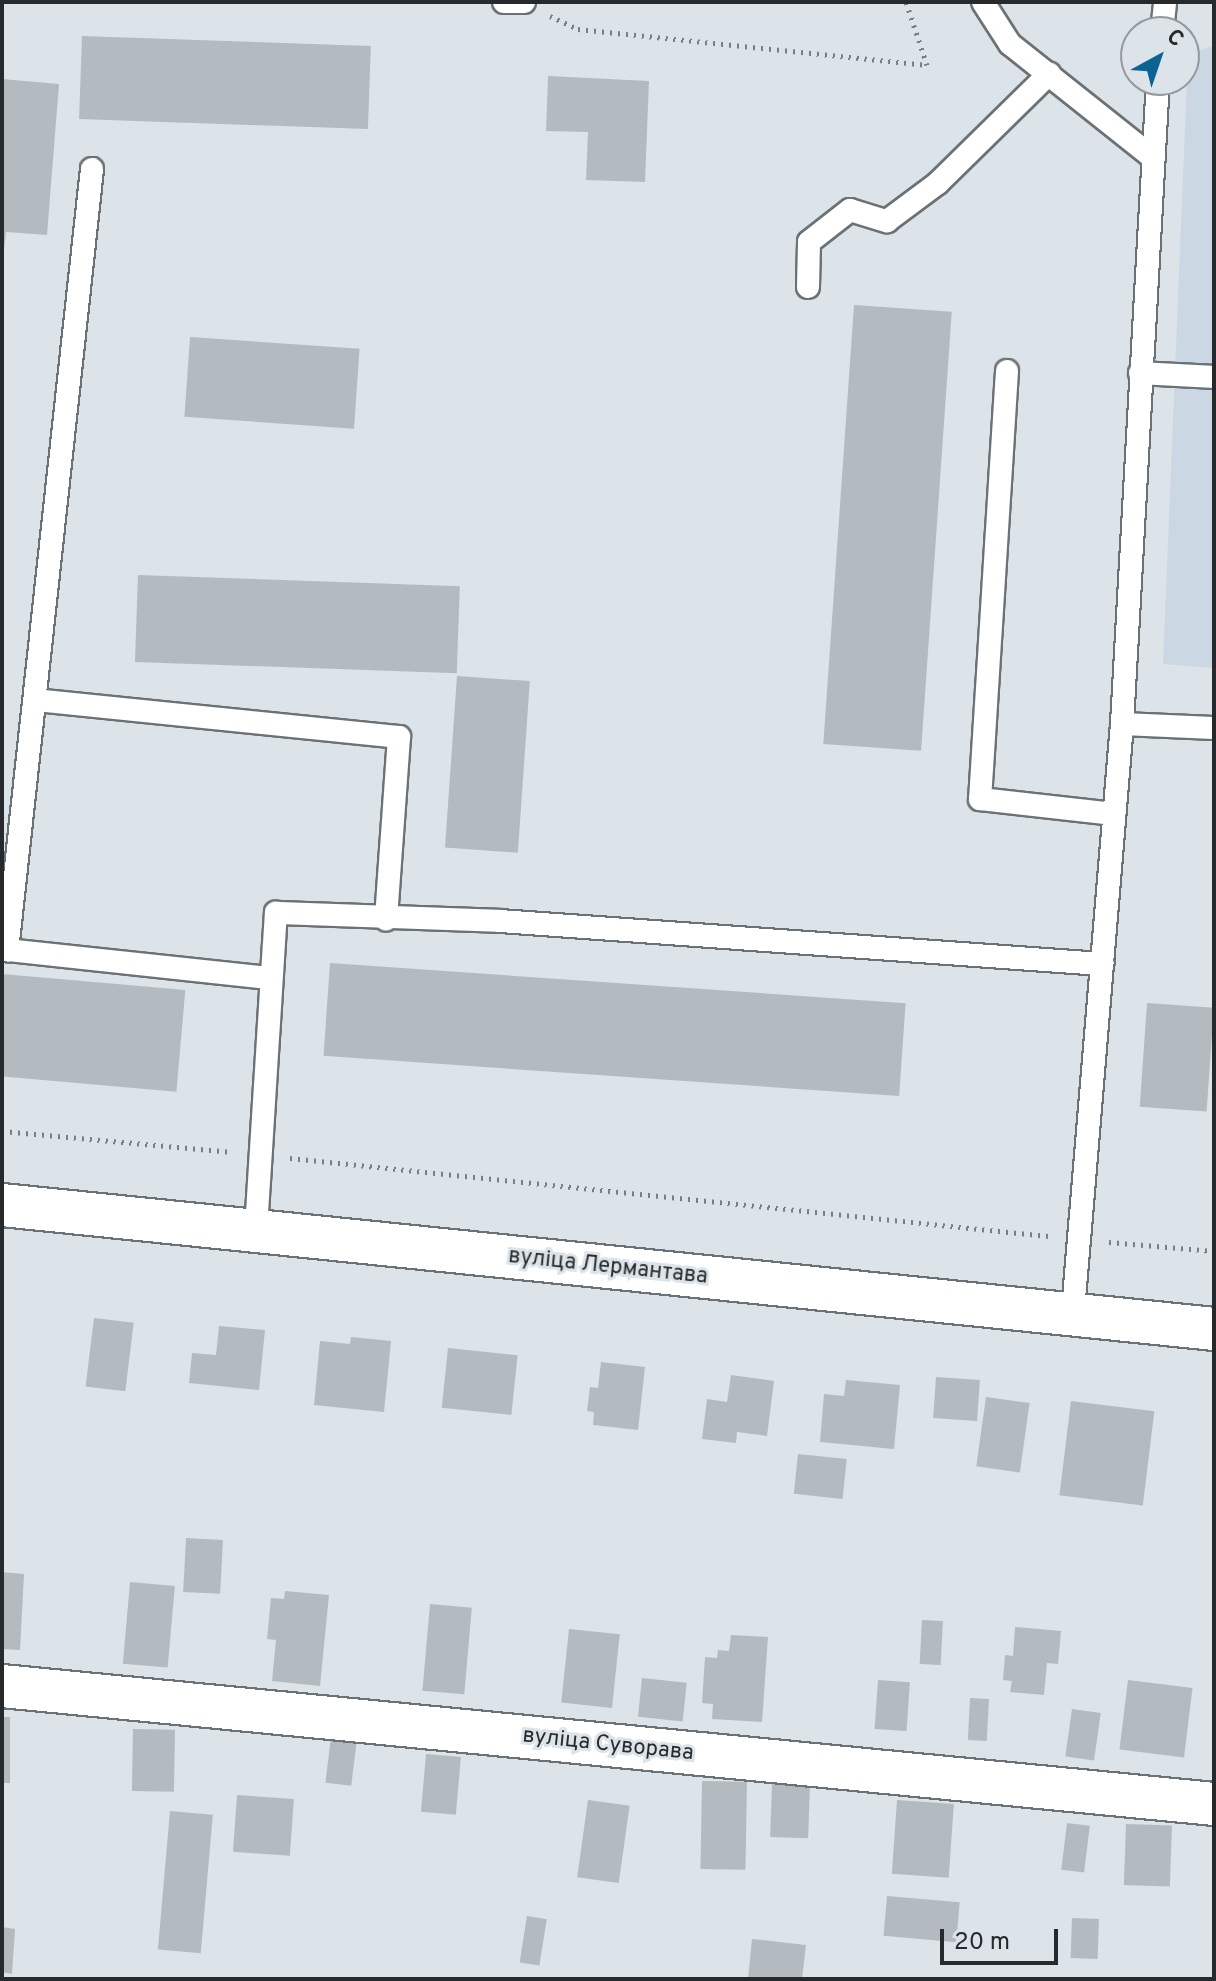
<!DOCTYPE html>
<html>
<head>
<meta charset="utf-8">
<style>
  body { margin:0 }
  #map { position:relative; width:1216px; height:1981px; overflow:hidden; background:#dce3e9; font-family:Overpass,sans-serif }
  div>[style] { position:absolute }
  .built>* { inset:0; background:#cbd7e2 }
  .building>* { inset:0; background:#b4bbc0; transform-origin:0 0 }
  .path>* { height:5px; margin-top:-2.5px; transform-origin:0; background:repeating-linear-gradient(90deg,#797e82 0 2px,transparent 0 8px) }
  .roads { filter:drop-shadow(2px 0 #6b7276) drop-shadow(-2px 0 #6b7276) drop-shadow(0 2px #6b7276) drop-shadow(0 -2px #6b7276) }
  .lane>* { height:22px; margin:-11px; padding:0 11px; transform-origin:11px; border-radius:11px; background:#fff }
  .street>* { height:42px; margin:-21px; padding:0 21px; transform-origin:21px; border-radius:21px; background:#fff }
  span { translate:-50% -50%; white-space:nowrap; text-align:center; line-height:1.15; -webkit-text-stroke:6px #dce3e9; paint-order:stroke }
  .street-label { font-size:22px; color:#272a2c }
  .frame { position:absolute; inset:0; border:4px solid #272a2c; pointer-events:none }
  .north { position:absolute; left:1120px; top:16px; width:80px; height:80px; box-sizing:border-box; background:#dce3e9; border:2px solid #94999d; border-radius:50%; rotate:40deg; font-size:22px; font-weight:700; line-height:32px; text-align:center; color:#272a2c }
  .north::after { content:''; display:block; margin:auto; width:28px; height:36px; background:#0c6293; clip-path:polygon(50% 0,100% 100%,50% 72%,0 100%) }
  .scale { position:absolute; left:940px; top:1929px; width:118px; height:36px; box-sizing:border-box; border:4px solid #272a2c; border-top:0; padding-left:10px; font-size:24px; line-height:28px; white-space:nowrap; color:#272a2c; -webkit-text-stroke:6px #dce3e9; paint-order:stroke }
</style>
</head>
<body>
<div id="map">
  <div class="built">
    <div style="clip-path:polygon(1214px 45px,1214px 668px,1163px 664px,1188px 55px)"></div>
  </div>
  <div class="building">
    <div style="left:82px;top:36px;width:289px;height:83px;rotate:2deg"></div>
    <div style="clip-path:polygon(548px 76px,649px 81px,645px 182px,586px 180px,588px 132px,546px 131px)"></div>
    <div style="clip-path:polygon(2px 79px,59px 84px,47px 235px,6px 232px,4px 249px)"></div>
    <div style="left:854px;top:305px;width:98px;height:440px;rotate:4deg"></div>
    <div style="left:190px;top:337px;width:170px;height:80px;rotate:4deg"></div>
    <div style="left:138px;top:575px;width:322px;height:87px;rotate:2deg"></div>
    <div style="left:457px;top:676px;width:73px;height:172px;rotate:4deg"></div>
    <div style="left:330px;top:963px;width:577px;height:93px;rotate:4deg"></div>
    <div style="left:2px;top:974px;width:184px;height:102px;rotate:5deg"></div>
    <div style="left:1147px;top:1003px;width:67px;height:104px;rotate:4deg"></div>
    <div style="left:94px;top:1318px;width:40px;height:69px;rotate:7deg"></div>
    <div style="clip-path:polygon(219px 1326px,265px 1330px,259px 1390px,189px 1383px,192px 1353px,216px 1355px)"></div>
    <div style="clip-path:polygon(351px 1337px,391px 1341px,384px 1412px,314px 1405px,320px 1341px,350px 1344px)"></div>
    <div style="left:448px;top:1348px;width:70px;height:60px;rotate:6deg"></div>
    <div style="clip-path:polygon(601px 1362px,645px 1367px,638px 1430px,593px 1425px,594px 1412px,587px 1411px,590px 1387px,598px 1388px)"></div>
    <div style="clip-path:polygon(731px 1375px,774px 1381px,767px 1436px,737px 1432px,736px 1443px,702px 1439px,707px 1399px,727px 1402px)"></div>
    <div style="left:936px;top:1377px;width:44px;height:41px;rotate:4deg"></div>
    <div style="clip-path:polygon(846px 1380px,900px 1385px,894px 1449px,820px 1442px,824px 1394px,844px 1396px)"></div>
    <div style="left:986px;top:1397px;width:44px;height:70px;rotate:8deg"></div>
    <div style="left:1071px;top:1401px;width:84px;height:95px;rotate:7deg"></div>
    <div style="left:798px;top:1454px;width:49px;height:40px;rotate:6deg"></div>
    <div style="left:186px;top:1538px;width:37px;height:54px;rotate:3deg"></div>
    <div style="clip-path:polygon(2px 1572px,24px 1574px,20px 1650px,2px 1649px)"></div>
    <div style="left:130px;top:1582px;width:45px;height:82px;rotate:5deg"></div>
    <div style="clip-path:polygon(285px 1591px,329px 1595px,320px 1686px,272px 1681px,276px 1640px,267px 1639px,271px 1598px,284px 1599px)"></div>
    <div style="left:430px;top:1604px;width:42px;height:87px;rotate:5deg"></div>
    <div style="left:922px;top:1620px;width:21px;height:44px;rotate:3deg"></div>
    <div style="clip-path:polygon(1015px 1627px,1061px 1631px,1058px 1664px,1047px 1663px,1044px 1695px,1010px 1692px,1012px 1681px,1003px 1680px,1005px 1655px,1013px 1656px)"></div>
    <div style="left:569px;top:1629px;width:51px;height:74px;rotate:6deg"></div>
    <div style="clip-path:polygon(731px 1635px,768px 1637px,762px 1722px,712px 1719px,713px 1704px,702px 1703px,705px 1657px,717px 1658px,718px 1650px,729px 1651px)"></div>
    <div style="left:642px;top:1678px;width:45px;height:39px;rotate:6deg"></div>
    <div style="left:878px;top:1680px;width:32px;height:49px;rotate:4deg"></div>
    <div style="left:1128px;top:1680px;width:65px;height:70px;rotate:7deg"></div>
    <div style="left:970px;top:1698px;width:19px;height:42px;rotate:3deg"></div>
    <div style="left:1072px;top:1709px;width:29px;height:48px;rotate:8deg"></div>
    <div style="left:2px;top:1717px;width:8px;height:66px"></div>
    <div style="left:133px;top:1729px;width:42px;height:62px;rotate:1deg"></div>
    <div style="left:331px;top:1737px;width:26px;height:46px;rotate:7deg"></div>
    <div style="left:426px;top:1754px;width:35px;height:58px;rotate:5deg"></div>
    <div style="left:702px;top:1781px;width:45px;height:88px;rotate:1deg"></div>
    <div style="left:772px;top:1784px;width:38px;height:53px;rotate:2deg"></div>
    <div style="left:237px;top:1795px;width:57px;height:57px;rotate:4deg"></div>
    <div style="left:588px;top:1800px;width:42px;height:78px;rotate:8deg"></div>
    <div style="left:897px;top:1800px;width:57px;height:74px;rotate:4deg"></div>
    <div style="left:170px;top:1811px;width:43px;height:139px;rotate:5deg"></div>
    <div style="left:1067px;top:1823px;width:23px;height:47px;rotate:7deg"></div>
    <div style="left:1126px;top:1824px;width:46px;height:61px;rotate:2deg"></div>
    <div style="left:887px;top:1896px;width:73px;height:40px;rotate:5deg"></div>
    <div style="left:527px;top:1916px;width:20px;height:47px;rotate:9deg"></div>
    <div style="left:1072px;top:1918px;width:27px;height:40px;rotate:2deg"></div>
    <div style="clip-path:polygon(2px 1927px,15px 1929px,12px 1974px,2px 1972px)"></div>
    <div style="clip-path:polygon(752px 1939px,806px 1945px,802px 1979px,748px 1979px)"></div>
  </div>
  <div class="path">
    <div style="left:550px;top:16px;width:31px;rotate:25deg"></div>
    <div style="left:578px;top:29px;width:351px;rotate:5.9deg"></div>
    <div style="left:927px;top:65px;width:66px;rotate:-108.4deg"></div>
    <div style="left:2px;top:1131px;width:231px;rotate:5.2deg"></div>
    <div style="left:290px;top:1158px;width:762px;rotate:5.88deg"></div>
    <div style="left:1109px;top:1242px;width:105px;rotate:4.9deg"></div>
  </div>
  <div class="roads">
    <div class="lane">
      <div style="left:504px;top:2px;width:20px"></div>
      <div style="left:983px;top:2px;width:50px;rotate:57.3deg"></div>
      <div style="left:1010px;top:44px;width:181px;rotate:38.5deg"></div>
      <div style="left:1162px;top:32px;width:30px;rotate:-84deg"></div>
      <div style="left:92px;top:169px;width:786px;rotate:96.21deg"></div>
      <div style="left:7px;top:950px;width:264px;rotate:6.1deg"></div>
      <div style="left:808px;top:287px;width:45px;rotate:-88.7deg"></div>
      <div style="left:809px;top:242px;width:52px;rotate:-38deg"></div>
      <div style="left:850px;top:210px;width:39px;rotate:17deg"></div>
      <div style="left:887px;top:221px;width:64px;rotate:-36.7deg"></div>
      <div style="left:938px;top:183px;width:156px;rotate:-44.5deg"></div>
      <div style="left:1007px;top:371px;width:429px;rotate:93.6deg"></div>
      <div style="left:980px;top:799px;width:135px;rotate:6.4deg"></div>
      <div style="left:1140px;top:373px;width:74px;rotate:3.1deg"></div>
      <div style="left:35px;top:700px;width:366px;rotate:5.8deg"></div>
      <div style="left:399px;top:737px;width:183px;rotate:94.1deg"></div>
      <div style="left:1122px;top:724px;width:92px;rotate:2.5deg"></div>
      <div style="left:256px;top:1229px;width:317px;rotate:-86.4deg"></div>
      <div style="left:276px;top:913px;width:224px;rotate:2deg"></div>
      <div style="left:500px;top:921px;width:604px;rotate:4.09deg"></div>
      <div style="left:1073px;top:1311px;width:589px;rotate:-85.23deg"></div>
      <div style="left:1122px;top:724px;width:645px;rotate:-86.8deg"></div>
    </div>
    <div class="street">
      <div style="left:2px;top:1205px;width:1218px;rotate:5.84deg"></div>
      <div style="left:2px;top:1686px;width:1218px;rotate:5.56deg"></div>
    </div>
  </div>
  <div class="street-label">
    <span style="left:608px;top:1267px;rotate:6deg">вуліца Лермантава</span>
    <span style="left:608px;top:1745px;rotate:6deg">вуліца Суворава</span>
  </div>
  <div class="frame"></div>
  <div class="north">С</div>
  <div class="scale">20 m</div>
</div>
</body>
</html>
